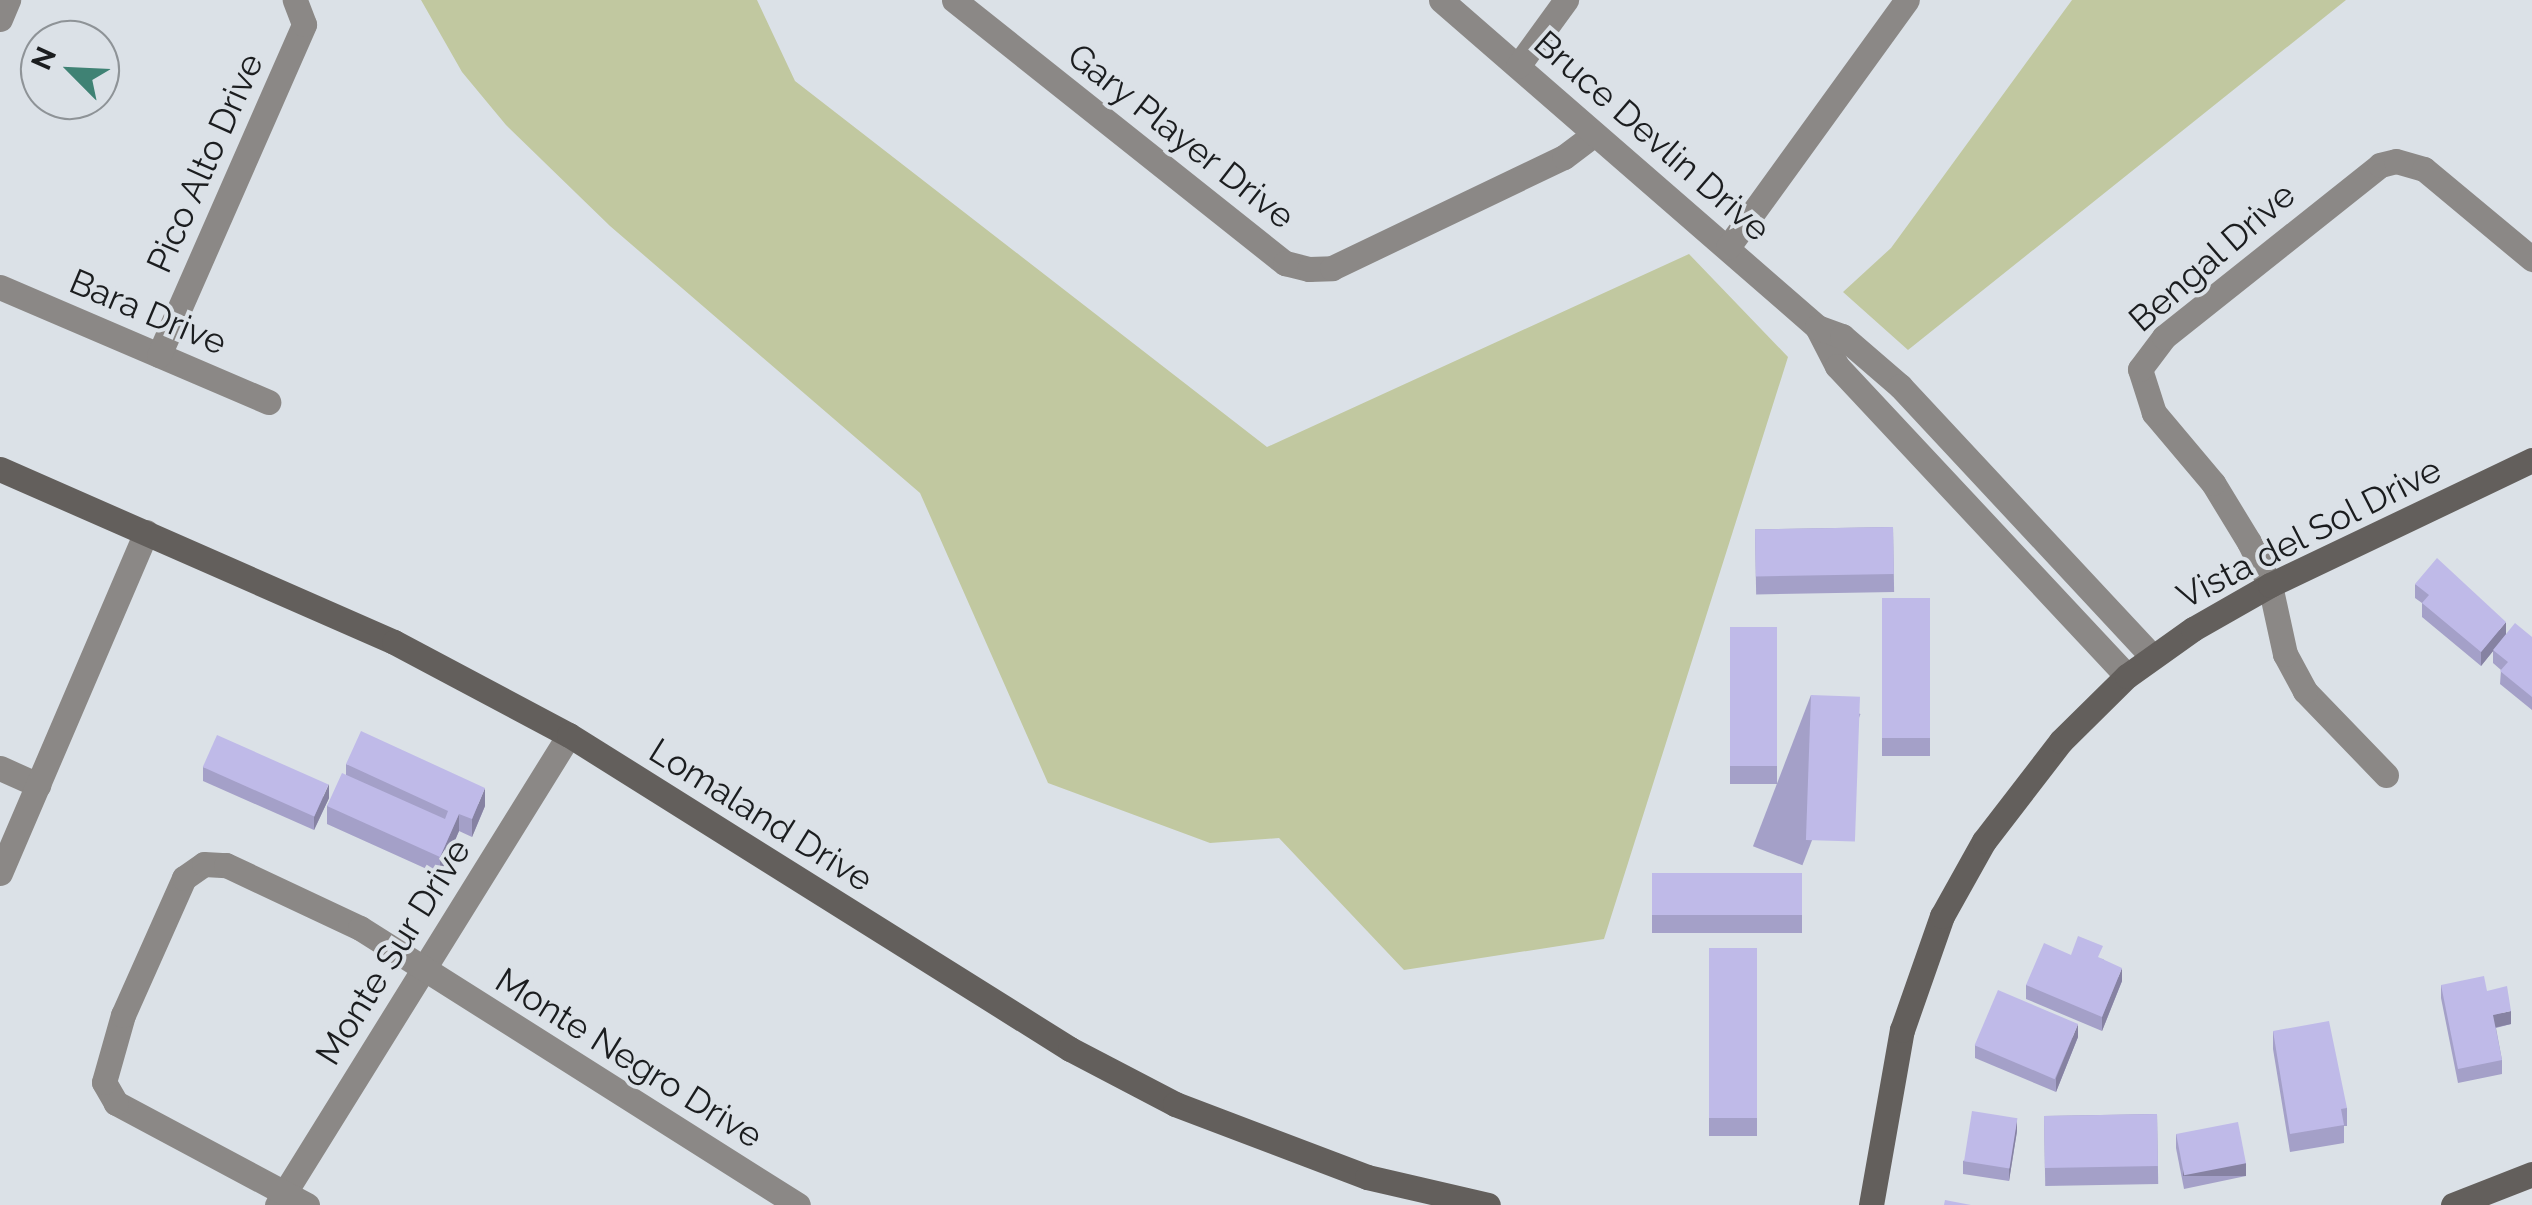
<!DOCTYPE html>
<html>
<head>
<meta charset="utf-8">
<style>
  body { margin:0 }
  #map { position:relative; width:2532px; height:1205px; overflow:hidden; background:#dbe1e7; font-family:Raleway,sans-serif }
  div>[style] { position:absolute }
  .green>* { inset:0; background:#c1c8a0 }
  .street>* { height:25px; margin:-12.5px; padding:0 12.5px; transform-origin:12.5px; border-radius:12.5px; background:#8b8886 }
  .secondary>* { height:25px; margin:-12.5px; padding:0 12.5px; transform-origin:12.5px; border-radius:12.5px; background:#635f5c }
  .wall>* { inset:0; background:#a4a0c8; transform-origin:0 0 }
  .shaded-wall>* { inset:0; background:#8682a2; transform-origin:0 0 }
  .building>* { inset:0; background:#bfbae8; transform-origin:0 0 }
  span { translate:-50% -50%; white-space:nowrap; text-align:center; line-height:1.15; -webkit-text-stroke:8px #dbe1e7; paint-order:stroke }
  .street-label { font-size:35px; color:#1b1d1f }
  .north { position:absolute; left:20px; top:20px; width:100px; height:100px; box-sizing:border-box; background:#dbe1e7; border:2px solid #8e9397; border-radius:50%; rotate:294deg; font-size:28px; font-weight:700; line-height:40px; text-align:center; color:#1b1d1f }
  .north::after { content:''; display:block; margin:auto; width:35px; height:45px; background:#3f8274; clip-path:polygon(50% 0,100% 100%,50% 72%,0 100%) }
</style>
</head>
<body>
<div id="map">
  <div class="green">
    <div style="clip-path:polygon(421px 0,757px 0,795px 81px,1267px 447px,1689px 254px,1788px 357px,1604px 939px,1404px 970px,1279px 838px,1210px 843px,1048px 783px,920px 493px,610px 226px,506px 125px,462px 72px)"></div>
    <div style="clip-path:polygon(2072px 0,2346px 0,1908px 350px,1843px 292px,1891px 248px)"></div>
  </div>
  <div class="street">
    <div style="left:954px;top:0;width:423px;rotate:38.5deg"></div>
    <div style="left:1285px;top:263px;width:25px;rotate:14deg"></div>
    <div style="left:1309px;top:269px;width:23px;rotate:-2deg"></div>
    <div style="left:1332px;top:268px;width:257px;rotate:-25.6deg"></div>
    <div style="left:1564px;top:157px;width:38px;rotate:-37deg"></div>
    <div style="left:1441px;top:0;width:498px;rotate:41deg"></div>
    <div style="left:1817px;top:327px;width:44px;rotate:62.9deg"></div>
    <div style="left:1837px;top:366px;width:424px;rotate:46.9deg"></div>
    <div style="left:0;top:19px;width:21px;rotate:-67deg"></div>
    <div style="left:1518px;top:66px;width:82px;rotate:-54deg"></div>
    <div style="left:1728px;top:247px;width:305px;rotate:-54.1deg"></div>
    <div style="left:0;top:287px;width:292px;rotate:23.2deg"></div>
    <div style="left:1817px;top:327px;width:27px;rotate:20deg"></div>
    <div style="left:1842px;top:336px;width:77px;rotate:40.8deg"></div>
    <div style="left:1900px;top:386px;width:369px;rotate:47deg"></div>
    <div style="left:159px;top:355px;width:361px;rotate:-66.3deg"></div>
    <div style="left:304px;top:24px;width:26px;rotate:-111deg"></div>
    <div style="left:0;top:768px;width:42px;rotate:24.1deg"></div>
    <div style="left:2386px;top:775px;width:117px;rotate:-134deg"></div>
    <div style="left:2305px;top:691px;width:42px;rotate:-118.4deg"></div>
    <div style="left:2285px;top:654px;width:71px;rotate:-102.3deg"></div>
    <div style="left:2270px;top:585px;width:48px;rotate:-116deg"></div>
    <div style="left:2249px;top:542px;width:69px;rotate:-121.4deg"></div>
    <div style="left:2213px;top:483px;width:92px;rotate:-130.1deg"></div>
    <div style="left:2154px;top:413px;width:46px;rotate:-107.7deg"></div>
    <div style="left:2140px;top:369px;width:40px;rotate:-53deg"></div>
    <div style="left:2164px;top:337px;width:276px;rotate:-38.5deg"></div>
    <div style="left:2380px;top:165px;width:16px;rotate:-14deg"></div>
    <div style="left:2396px;top:161px;width:29px;rotate:16deg"></div>
    <div style="left:2424px;top:169px;width:141px;rotate:39.8deg"></div>
    <div style="left:0;top:873px;width:371px;rotate:-66.8deg"></div>
    <div style="left:277px;top:1205px;width:553px;rotate:-58.15deg"></div>
    <div style="left:307px;top:1205px;width:217px;rotate:-151.9deg"></div>
    <div style="left:116px;top:1103px;width:24px;rotate:-120deg"></div>
    <div style="left:104px;top:1082px;width:70px;rotate:-74.2deg"></div>
    <div style="left:123px;top:1015px;width:150px;rotate:-66deg"></div>
    <div style="left:184px;top:878px;width:24px;rotate:-35deg"></div>
    <div style="left:204px;top:864px;width:22px;rotate:3deg"></div>
    <div style="left:226px;top:865px;width:148px;rotate:25.2deg"></div>
    <div style="left:360px;top:928px;width:518px;rotate:32.31deg"></div>
  </div>
  <div class="secondary">
    <div style="left:0;top:469px;width:430px;rotate:23.7deg"></div>
    <div style="left:394px;top:642px;width:198px;rotate:28deg"></div>
    <div style="left:569px;top:735px;width:591px;rotate:32.08deg"></div>
    <div style="left:1070px;top:1049px;width:119px;rotate:27.6deg"></div>
    <div style="left:1175px;top:1104px;width:205px;rotate:20.8deg"></div>
    <div style="left:1367px;top:1177px;width:124px;rotate:13deg"></div>
    <div style="left:1871px;top:1205px;width:178px;rotate:-80deg"></div>
    <div style="left:1902px;top:1030px;width:121px;rotate:-70.7deg"></div>
    <div style="left:1942px;top:916px;width:86px;rotate:-60.8deg"></div>
    <div style="left:1984px;top:841px;width:126px;rotate:-52.4deg"></div>
    <div style="left:2061px;top:741px;width:93px;rotate:-44.6deg"></div>
    <div style="left:2127px;top:676px;width:81px;rotate:-35.5deg"></div>
    <div style="left:2193px;top:629px;width:89px;rotate:-29.7deg"></div>
    <div style="left:2270px;top:585px;width:290px;rotate:-25.5deg"></div>
    <div style="left:2453px;top:1205px;width:85px;rotate:-21.4deg"></div>
  </div>
  <div class="wall">
    <div style="left:1893px;top:527px;width:65px;height:138px;rotate:89deg"></div>
    <div style="clip-path:polygon(2415px 584px,2506px 634px,2532px 637px,2532px 710px,2500px 684px,2501px 670px,2493px 663px,2493px 651px,2481px 666px,2422px 617px,2422px 603px,2415px 598px)"></div>
    <div style="left:1882px;top:598px;width:48px;height:158px"></div>
    <div style="left:1730px;top:627px;width:47px;height:157px"></div>
    <div style="left:1811px;top:695px;width:53px;height:162px;rotate:21deg"></div>
    <div style="clip-path:polygon(346px 764px,485px 806px,472px 837px,459px 831px,440px 875px,327px 824px,327px 806px,346px 775px)"></div>
    <div style="clip-path:polygon(203px 767px,329px 798px,314px 830px,203px 781px)"></div>
    <div style="left:1652px;top:873px;width:150px;height:60px"></div>
    <div style="left:1709px;top:948px;width:48px;height:188px"></div>
    <div style="clip-path:polygon(2071px 955px,2103px 959px,2122px 981px,2102px 1031px,2026px 999px,2026px 985px)"></div>
    <div style="clip-path:polygon(2441px 985px,2487px 991px,2511px 1024px,2496px 1028px,2502px 1060px,2502px 1074px,2458px 1083px,2441px 998px)"></div>
    <div style="clip-path:polygon(2273px 1031px,2347px 1108px,2347px 1126px,2344px 1126px,2344px 1143px,2290px 1152px,2273px 1049px)"></div>
    <div style="clip-path:polygon(2078px 1037px,2056px 1092px,1975px 1058px,1975px 1045px)"></div>
    <div style="left:2157px;top:1114px;width:70px;height:113px;rotate:89deg"></div>
    <div style="clip-path:polygon(2017px 1131px,2009px 1181px,1963px 1174px,1963px 1161px)"></div>
    <div style="clip-path:polygon(2176px 1134px,2246px 1176px,2184px 1189px,2176px 1148px)"></div>
  </div>
  <div class="shaded-wall">
    <div style="clip-path:polygon(2506px 622px,2506px 635px,2481px 666px,2481px 652px)"></div>
    <div style="clip-path:polygon(329px 784px,329px 798px,314px 830px,314px 817px)"></div>
    <div style="clip-path:polygon(485px 788px,485px 806px,472px 837px,472px 819px)"></div>
    <div style="clip-path:polygon(459px 814px,459px 831px,440px 875px,440px 857px)"></div>
    <div style="clip-path:polygon(2122px 968px,2122px 981px,2102px 1031px,2102px 1017px)"></div>
    <div style="clip-path:polygon(2511px 1011px,2511px 1024px,2493px 1028px,2493px 1015px)"></div>
    <div style="clip-path:polygon(2078px 1024px,2078px 1037px,2056px 1092px,2056px 1078px)"></div>
    <div style="clip-path:polygon(2017px 1118px,2017px 1131px,2009px 1181px,2009px 1168px)"></div>
    <div style="left:2246px;top:1163px;width:13px;height:63px;rotate:90deg"></div>
  </div>
  <div class="building">
    <div style="left:1893px;top:527px;width:47px;height:138px;rotate:89deg"></div>
    <div style="clip-path:polygon(2437px 558px,2506px 622px,2481px 652px,2422px 603px,2429px 595px,2415px 584px)"></div>
    <div style="left:1882px;top:598px;width:48px;height:140px"></div>
    <div style="clip-path:polygon(2515px 623px,2532px 637px,2532px 697px,2500px 671px,2508px 662px,2493px 650px)"></div>
    <div style="left:1730px;top:627px;width:47px;height:139px"></div>
    <div style="left:1811px;top:695px;width:49px;height:145px;rotate:2deg"></div>
    <div style="clip-path:polygon(361px 731px,485px 788px,472px 819px,459px 814px,440px 857px,327px 806px,342px 773px,445px 819px,448px 811px,346px 764px)"></div>
    <div style="left:217px;top:735px;width:122px;height:35px;rotate:24deg"></div>
    <div style="left:1652px;top:873px;width:150px;height:42px"></div>
    <div style="clip-path:polygon(2078px 936px,2103px 946px,2098px 957px,2122px 968px,2102px 1017px,2026px 985px,2044px 943px,2071px 955px)"></div>
    <div style="left:1709px;top:948px;width:48px;height:170px"></div>
    <div style="clip-path:polygon(2484px 976px,2487px 991px,2507px 986px,2511px 1011px,2493px 1015px,2502px 1060px,2458px 1069px,2441px 985px)"></div>
    <div style="left:1998px;top:990px;width:87px;height:60px;rotate:23deg"></div>
    <div style="clip-path:polygon(2329px 1021px,2347px 1108px,2341px 1109px,2344px 1125px,2290px 1134px,2273px 1031px)"></div>
    <div style="left:1972px;top:1111px;width:46px;height:51px;rotate:9deg"></div>
    <div style="left:2157px;top:1114px;width:52px;height:113px;rotate:89deg"></div>
    <div style="left:2238px;top:1122px;width:42px;height:63px;rotate:79deg"></div>
    <div style="clip-path:polygon(1945px 1200px,1971px 1205px,1944px 1205px)"></div>
  </div>
  <div class="street-label">
    <span style="left:1181px;top:136px;rotate:38deg">Gary Player Drive</span>
    <span style="left:1652px;top:136px;rotate:41deg">Bruce Devlin Drive</span>
    <span style="left:205px;top:163px;rotate:-66deg">Pico Alto Drive</span>
    <span style="left:2212px;top:257px;rotate:-41deg">Bengal Drive</span>
    <span style="left:148px;top:312px;rotate:23deg">Bara Drive</span>
    <span style="left:2309px;top:533px;rotate:-27deg">Vista del Sol Drive</span>
    <span style="left:761px;top:815px;rotate:32deg">Lomaland Drive</span>
    <span style="left:393px;top:952px;rotate:-58deg">Monte Sur Drive</span>
    <span style="left:629px;top:1058px;rotate:32deg">Monte Negro Drive</span>
  </div>
  <div class="north">N</div>
</div>
</body>
</html>
